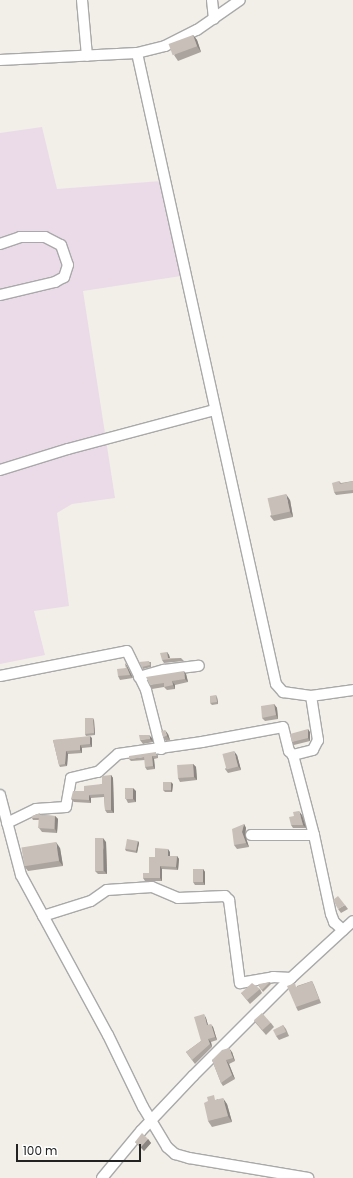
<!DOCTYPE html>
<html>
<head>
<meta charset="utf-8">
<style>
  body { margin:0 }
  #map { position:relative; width:353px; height:1178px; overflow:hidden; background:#f2efe9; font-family:Poppins,sans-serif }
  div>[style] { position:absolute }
  .industrial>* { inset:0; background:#ebdbe8 }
  .roads { filter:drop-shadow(1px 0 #a9a9a9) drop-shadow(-1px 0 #a9a9a9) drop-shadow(0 1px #a9a9a9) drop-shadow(0 -1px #a9a9a9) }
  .minor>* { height:10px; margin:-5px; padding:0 5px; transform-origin:5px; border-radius:5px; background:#fff }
  .wall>* { inset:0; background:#aba49e }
  .shaded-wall>* { inset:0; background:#8b8681 }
  .building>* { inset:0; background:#c7bfb8; transform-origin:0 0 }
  span { translate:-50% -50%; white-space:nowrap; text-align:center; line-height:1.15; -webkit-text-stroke:3.5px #fff; paint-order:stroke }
  .scale { position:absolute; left:16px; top:1144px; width:125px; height:18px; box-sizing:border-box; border:2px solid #222; border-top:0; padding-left:5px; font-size:12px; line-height:14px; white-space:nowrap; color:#222; -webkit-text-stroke:3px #fff; paint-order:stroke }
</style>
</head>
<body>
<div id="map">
  <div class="industrial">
    <div style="clip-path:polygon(42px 127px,57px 189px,161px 181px,181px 276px,83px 291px,115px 498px,72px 504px,57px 513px,69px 606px,34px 611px,45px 655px,0 664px,0 133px)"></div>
  </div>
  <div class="roads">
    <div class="minor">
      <div style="left:82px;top:0;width:56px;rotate:84.9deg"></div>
      <div style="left:212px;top:0;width:19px;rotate:84deg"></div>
      <div style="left:137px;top:53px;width:646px;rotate:77.58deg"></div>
      <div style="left:276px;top:684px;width:11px;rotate:49deg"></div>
      <div style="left:283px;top:692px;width:28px;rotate:8deg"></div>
      <div style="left:311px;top:696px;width:42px;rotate:-8.1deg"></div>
      <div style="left:0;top:60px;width:137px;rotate:-2.9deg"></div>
      <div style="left:137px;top:53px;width:29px;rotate:-14deg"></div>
      <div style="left:165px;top:46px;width:36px;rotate:-27deg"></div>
      <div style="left:197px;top:30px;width:52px;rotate:-34.9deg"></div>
      <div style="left:0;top:244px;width:21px;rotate:-19deg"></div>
      <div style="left:20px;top:237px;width:25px"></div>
      <div style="left:45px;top:237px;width:18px;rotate:27deg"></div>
      <div style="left:61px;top:245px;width:21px;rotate:71deg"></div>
      <div style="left:68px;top:265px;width:13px;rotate:108deg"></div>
      <div style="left:64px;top:277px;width:10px;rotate:151deg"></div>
      <div style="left:55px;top:282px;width:57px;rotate:166.7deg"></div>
      <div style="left:0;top:470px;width:71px;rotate:-17.2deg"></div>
      <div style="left:68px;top:449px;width:152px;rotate:-14.9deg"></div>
      <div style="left:0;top:676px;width:129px;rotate:-11.1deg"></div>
      <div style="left:127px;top:651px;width:43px;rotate:64deg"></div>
      <div style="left:146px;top:690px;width:61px;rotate:75.7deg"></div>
      <div style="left:139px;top:677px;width:26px;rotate:-16deg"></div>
      <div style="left:164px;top:670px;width:35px;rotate:-7deg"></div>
      <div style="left:311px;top:696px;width:45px;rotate:81deg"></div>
      <div style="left:318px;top:740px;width:11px;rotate:117deg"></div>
      <div style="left:313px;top:750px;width:21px;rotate:166deg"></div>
      <div style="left:293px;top:755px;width:83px;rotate:75.3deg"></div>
      <div style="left:314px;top:835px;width:81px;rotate:77.9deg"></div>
      <div style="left:331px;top:914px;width:9px;rotate:69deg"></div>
      <div style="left:334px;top:922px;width:12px;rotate:42deg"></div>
      <div style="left:0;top:795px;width:83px;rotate:75.3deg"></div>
      <div style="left:21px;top:875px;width:182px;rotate:61.5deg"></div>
      <div style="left:108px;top:1035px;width:80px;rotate:64.1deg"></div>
      <div style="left:143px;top:1107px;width:47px;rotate:59deg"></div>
      <div style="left:167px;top:1147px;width:11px;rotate:41deg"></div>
      <div style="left:175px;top:1154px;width:15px;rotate:16deg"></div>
      <div style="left:189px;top:1158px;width:121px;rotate:9.5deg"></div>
      <div style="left:7px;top:823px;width:32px;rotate:-26deg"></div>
      <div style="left:36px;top:809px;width:30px;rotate:-4deg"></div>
      <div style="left:66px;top:807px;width:29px;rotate:-80deg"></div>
      <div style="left:71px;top:778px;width:28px;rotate:-13deg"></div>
      <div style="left:98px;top:772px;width:27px;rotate:-42deg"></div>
      <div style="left:118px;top:754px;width:85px;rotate:-8.1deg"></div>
      <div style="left:202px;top:742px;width:82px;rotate:-10.5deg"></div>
      <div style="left:283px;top:727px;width:25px;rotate:76deg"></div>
      <div style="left:289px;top:751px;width:6px;rotate:45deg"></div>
      <div style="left:251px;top:835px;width:63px"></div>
      <div style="left:43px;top:916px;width:50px;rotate:-17.4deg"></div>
      <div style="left:91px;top:901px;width:19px;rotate:-35deg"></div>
      <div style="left:107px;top:890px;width:45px;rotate:-3.8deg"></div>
      <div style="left:152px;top:887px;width:28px;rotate:23deg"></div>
      <div style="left:178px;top:898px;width:47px;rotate:-2.4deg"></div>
      <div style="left:225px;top:896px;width:6px;rotate:45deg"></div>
      <div style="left:229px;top:900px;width:84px;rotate:82.5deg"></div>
      <div style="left:240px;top:983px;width:34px;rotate:-10deg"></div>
      <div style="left:273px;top:977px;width:18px;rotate:3deg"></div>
      <div style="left:102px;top:1178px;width:61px;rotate:-50.3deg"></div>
      <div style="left:141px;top:1131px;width:76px;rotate:-46.6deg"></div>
      <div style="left:193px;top:1076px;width:139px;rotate:-45deg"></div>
      <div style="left:291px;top:978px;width:84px;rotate:-42.6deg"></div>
    </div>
  </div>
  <div class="wall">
    <div style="clip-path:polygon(193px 35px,197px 40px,201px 52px,178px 61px,174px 55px)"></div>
    <div style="clip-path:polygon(339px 481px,341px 483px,353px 481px,353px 493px,336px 495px,334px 492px)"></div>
    <div style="clip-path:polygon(290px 500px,293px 517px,274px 521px,270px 516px)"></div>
    <div style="clip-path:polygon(167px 652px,169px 655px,170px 658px,181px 658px,184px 661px,164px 663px,162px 660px)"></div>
    <div style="clip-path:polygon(140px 662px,151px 662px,151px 667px,143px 669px)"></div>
    <div style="clip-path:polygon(125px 663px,127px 666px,133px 678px,120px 680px,118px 676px,126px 668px)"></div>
    <div style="clip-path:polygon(186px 674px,188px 682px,175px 685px,175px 689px,167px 690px,164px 687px,152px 689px,150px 685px)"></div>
    <div style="clip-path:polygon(217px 697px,218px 704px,212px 705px,210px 703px)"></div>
    <div style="clip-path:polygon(274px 704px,277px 708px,278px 719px,265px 721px,262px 718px)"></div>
    <div style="clip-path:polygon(94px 720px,95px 735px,86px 736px,85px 734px)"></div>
    <div style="clip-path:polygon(310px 732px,310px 741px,294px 745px,292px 742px)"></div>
    <div style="clip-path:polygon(168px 734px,170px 740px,166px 741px,163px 737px)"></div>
    <div style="clip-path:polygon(92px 738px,92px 747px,82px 748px,82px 753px,68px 754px,67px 766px,60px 767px,59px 765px,53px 740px)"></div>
    <div style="clip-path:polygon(152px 738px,153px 742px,143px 744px,140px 740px)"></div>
    <div style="clip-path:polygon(158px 755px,158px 758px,154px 759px,155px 769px,147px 770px,145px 767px,145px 760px,131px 761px,129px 759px)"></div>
    <div style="clip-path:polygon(237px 755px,241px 770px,228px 773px,225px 769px)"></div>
    <div style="clip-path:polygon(193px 764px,196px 767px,197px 780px,180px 782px,178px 778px)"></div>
    <div style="clip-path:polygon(111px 775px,113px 778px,114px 813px,107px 813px,105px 810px,104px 797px,91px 798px,91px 803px,74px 802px,71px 799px,84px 791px,102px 784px)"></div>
    <div style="clip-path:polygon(173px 784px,172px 792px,165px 792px,163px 790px)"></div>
    <div style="clip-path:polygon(136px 791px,136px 802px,128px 803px,126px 799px)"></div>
    <div style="clip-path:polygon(42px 815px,55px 816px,58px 819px,57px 833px,42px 832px,39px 828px,39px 820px,33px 820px,32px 818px)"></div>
    <div style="clip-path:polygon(302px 815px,306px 828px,293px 828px,291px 825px)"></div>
    <div style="clip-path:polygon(244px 824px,246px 828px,245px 835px,249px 847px,237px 849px,234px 845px)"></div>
    <div style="clip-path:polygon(138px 841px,139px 843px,137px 853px,126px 851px,125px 849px)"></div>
    <div style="clip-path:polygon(106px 842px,107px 874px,98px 874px,95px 871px)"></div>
    <div style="clip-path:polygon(60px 848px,63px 866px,28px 871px,24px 866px)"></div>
    <div style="clip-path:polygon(170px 852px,170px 856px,177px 856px,179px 859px,178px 870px,162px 869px,162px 881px,145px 881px,143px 878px,149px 873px,155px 857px)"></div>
    <div style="clip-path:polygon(203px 869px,205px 872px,205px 885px,195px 885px,193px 882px)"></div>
    <div style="clip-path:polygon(345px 905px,348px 909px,341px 913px,338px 909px)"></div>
    <div style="clip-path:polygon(312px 981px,314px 985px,321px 1003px,298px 1011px,296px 1007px,297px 986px)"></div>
    <div style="clip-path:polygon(270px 982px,271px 984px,263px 992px,258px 985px)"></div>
    <div style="clip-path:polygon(260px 989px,262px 993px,250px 1004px,241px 993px)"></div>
    <div style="clip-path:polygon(206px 1018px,208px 1025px,213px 1027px,217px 1040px,211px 1042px,212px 1047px,195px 1064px,186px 1052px,201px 1041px)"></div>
    <div style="clip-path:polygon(254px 1021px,271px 1023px,274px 1027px,266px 1035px)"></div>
    <div style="clip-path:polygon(283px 1025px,286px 1029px,289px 1036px,279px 1040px,276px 1036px)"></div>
    <div style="clip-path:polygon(232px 1052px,235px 1061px,229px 1064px,235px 1079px,223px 1086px,221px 1083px,212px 1060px)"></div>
    <div style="clip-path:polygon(217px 1099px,227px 1104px,232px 1122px,212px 1127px,208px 1121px)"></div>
    <div style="clip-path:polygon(148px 1139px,151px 1143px,144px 1151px,135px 1142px)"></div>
  </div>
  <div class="shaded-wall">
    <div style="clip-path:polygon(193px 35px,197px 40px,201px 52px,197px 46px)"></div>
    <div style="clip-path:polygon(286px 494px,290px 500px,293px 517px,290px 512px)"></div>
    <div style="clip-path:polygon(167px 652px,169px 655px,170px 659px,168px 658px)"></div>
    <div style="clip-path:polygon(125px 663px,127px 666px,133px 678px,130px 675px)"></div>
    <div style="clip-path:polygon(184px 671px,186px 674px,188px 682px,185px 679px)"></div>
    <div style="clip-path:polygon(172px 681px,175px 685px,175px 689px,173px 685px)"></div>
    <div style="clip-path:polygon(216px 695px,217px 697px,218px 704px,217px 702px)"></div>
    <div style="clip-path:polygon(274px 704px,277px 708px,278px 719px,276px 715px)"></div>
    <div style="clip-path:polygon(93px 718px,94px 720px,95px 735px,94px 733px)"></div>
    <div style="clip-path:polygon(308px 729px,310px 732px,310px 741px,308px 738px)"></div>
    <div style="clip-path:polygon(165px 730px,168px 734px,170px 740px,167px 736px)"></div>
    <div style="clip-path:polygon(149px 735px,152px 738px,153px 742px,150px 739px)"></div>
    <div style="clip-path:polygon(90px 736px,92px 738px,92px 747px,90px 744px)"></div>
    <div style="clip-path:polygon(80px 745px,82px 748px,82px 753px,80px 750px)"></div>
    <div style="clip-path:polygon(66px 751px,68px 754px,67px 766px,65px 764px)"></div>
    <div style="clip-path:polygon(234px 751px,237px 755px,241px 770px,238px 766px)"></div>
    <div style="clip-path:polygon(152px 756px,154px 759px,155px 769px,153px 766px)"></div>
    <div style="clip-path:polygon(193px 764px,196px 767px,197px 780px,194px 777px)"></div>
    <div style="clip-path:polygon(111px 775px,113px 778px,114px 813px,111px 810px)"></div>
    <div style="clip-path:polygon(171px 782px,173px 784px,172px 792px,171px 791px)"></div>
    <div style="clip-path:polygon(133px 788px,136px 791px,136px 802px,133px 799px)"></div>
    <div style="clip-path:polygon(89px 795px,91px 798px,91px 803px,89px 800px)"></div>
    <div style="clip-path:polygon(299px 811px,302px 815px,306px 828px,303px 825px)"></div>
    <div style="clip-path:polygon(55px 816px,58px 819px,57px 833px,55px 829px)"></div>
    <div style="clip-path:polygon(244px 824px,246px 828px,245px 835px,249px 847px,246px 843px,242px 832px)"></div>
    <div style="clip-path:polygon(103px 838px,106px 842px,107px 874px,104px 871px)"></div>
    <div style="clip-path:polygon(138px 841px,139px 843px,137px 853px,136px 851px)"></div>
    <div style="clip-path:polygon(56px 842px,60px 848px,63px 866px,59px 861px)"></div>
    <div style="clip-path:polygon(168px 849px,170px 852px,170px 858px,168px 856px)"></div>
    <div style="clip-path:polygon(177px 856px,179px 859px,178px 870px,176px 867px)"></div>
    <div style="clip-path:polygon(160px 866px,162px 869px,162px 881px,160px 878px)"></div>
    <div style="clip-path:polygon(203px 869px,205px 872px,205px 885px,203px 882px)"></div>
    <div style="clip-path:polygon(204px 1014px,206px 1018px,209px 1029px,207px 1025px)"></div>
    <div style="clip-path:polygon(211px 1024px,213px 1027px,217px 1040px,215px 1037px)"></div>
    <div style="clip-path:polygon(208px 1039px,211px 1042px,212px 1047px,210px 1044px)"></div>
    <div style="clip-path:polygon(229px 1048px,232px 1052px,235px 1061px,233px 1058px)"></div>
    <div style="clip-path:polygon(226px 1060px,229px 1064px,235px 1079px,232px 1075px)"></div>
    <div style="clip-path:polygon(223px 1098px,227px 1104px,232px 1122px,228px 1116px)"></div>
    <div style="clip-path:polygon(148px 1139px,151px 1143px,144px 1151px,141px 1147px)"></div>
  </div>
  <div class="building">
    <div style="left:193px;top:35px;width:12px;height:26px;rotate:70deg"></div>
    <div style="clip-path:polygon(339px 481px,340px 484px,353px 481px,353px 490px,334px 492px,332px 483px)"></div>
    <div style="left:286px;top:494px;width:18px;height:19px;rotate:77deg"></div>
    <div style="clip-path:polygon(167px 652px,168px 658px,181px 658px,162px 660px,160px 653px)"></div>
    <div style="clip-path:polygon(137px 658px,139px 662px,149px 661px,150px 665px,142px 667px)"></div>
    <div style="clip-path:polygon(125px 663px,130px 675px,118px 676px,117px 669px,126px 668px)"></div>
    <div style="clip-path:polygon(184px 671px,185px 679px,172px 681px,173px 685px,164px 687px,164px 683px,150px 685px,146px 677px)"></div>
    <div style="clip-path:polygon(216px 695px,217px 702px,210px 703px,210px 696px)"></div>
    <div style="clip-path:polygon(274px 704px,276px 715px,262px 718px,261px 706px)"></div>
    <div style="clip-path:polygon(85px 718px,93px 718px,94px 733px,85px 734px)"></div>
    <div style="clip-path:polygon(308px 729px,308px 738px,292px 742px,290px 734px)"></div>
    <div style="left:165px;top:730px;width:6px;height:4px;rotate:72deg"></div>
    <div style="clip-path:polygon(139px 735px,149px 735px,150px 739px,140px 740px)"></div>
    <div style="clip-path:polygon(90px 736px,90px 744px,80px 745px,80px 750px,66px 751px,65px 764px,59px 765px,53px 740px)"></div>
    <div style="left:234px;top:751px;width:16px;height:12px;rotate:75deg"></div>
    <div style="clip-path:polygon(156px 752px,156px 756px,152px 756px,153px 766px,145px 767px,144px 757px,129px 759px,129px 756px)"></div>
    <div style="left:193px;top:764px;width:13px;height:16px;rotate:86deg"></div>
    <div style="clip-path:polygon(111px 775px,111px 810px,105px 810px,104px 794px,89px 795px,89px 800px,71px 799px,73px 791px,84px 791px,84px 786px,102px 784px,102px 776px)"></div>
    <div style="left:163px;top:782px;width:8px;height:8px"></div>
    <div style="left:125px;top:788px;width:8px;height:11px"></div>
    <div style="clip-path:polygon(299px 811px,303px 825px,291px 825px,289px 817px,294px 816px,293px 812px)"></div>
    <div style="clip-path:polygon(40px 813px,39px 818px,32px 818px,32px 816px)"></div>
    <div style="left:39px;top:815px;width:16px;height:13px;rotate:4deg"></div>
    <div style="clip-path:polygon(244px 824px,242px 832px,246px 843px,234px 845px,232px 829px)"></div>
    <div style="left:95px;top:838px;width:8px;height:33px"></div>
    <div style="left:127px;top:839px;width:11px;height:10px;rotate:10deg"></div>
    <div style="left:56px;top:842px;width:19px;height:35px;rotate:81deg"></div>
    <div style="clip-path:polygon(155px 848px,168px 849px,168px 856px,177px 856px,176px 867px,160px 866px,160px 878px,143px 878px,143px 873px,149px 873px,149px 857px,155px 857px)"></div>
    <div style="left:193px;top:869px;width:10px;height:13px"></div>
    <div style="clip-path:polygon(338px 896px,345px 905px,338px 909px,333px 900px)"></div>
    <div style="clip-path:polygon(312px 981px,319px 999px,296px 1007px,287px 986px,295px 983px,296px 987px)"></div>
    <div style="clip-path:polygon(270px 982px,262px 990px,258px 985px,259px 984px)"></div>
    <div style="clip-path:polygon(252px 983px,260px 989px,247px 1000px,241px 993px)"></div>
    <div style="left:262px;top:1013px;width:13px;height:11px;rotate:48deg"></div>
    <div style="clip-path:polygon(204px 1014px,207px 1025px,211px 1024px,215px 1037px,208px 1039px,210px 1044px,192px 1060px,186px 1052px,201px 1041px,194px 1017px)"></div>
    <div style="clip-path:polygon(283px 1025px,286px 1032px,276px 1036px,273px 1030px)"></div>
    <div style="clip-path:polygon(229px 1048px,233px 1058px,226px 1060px,232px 1075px,221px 1083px,212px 1060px,222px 1050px)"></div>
    <div style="clip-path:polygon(214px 1095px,215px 1100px,223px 1098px,228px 1116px,208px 1121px,204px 1103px,208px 1101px,207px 1097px)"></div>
    <div style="clip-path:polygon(142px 1133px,148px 1139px,141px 1147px,135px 1142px)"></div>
  </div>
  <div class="scale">100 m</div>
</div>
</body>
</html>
